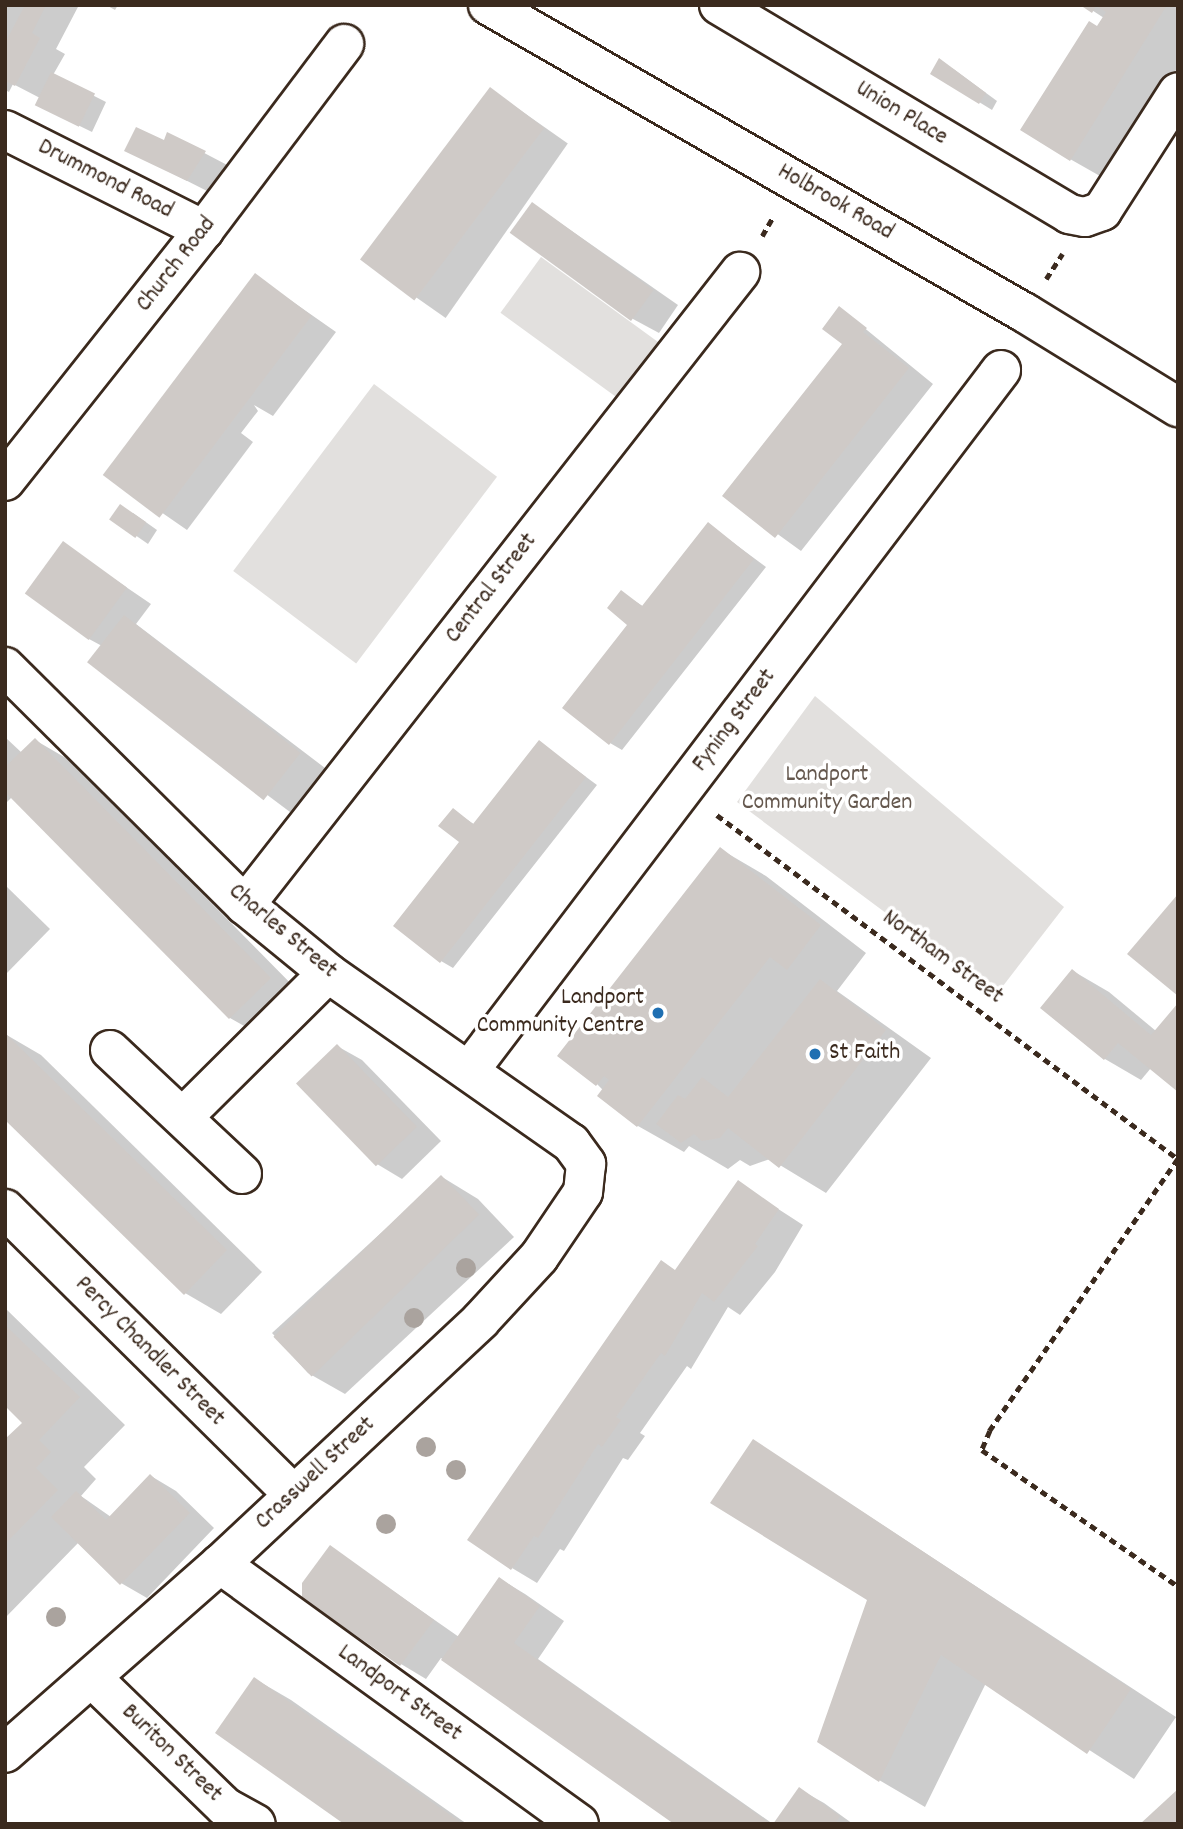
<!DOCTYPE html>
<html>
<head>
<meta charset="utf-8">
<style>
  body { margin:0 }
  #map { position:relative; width:1183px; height:1829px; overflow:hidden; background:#fff; font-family:Dekko,sans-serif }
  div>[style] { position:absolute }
  .green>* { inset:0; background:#e2e0de; transform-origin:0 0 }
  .shadow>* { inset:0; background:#0003; transform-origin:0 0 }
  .building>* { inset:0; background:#cfcac7; transform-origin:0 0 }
  .path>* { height:4.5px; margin-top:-2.25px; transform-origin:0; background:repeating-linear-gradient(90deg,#3b2a1e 0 7px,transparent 0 12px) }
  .roads { filter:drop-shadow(2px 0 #3b2a1e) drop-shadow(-2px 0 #3b2a1e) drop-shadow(0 2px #3b2a1e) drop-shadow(0 -2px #3b2a1e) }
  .street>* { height:38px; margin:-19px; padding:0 19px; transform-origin:19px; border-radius:19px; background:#fff }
  .primary>* { height:38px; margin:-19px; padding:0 19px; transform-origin:19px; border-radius:19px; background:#fff }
  .trees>* { width:20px; height:20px; margin:-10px; border-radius:50%; background:#aaa39e }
  .dots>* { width:19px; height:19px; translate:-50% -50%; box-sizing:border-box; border:4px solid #fff; border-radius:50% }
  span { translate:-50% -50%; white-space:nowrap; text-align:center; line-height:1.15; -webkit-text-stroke:7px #fff; paint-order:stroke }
  .street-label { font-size:24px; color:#3b2a1e }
  .park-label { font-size:24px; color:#65584e }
  .poi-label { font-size:24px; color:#3b2a1e }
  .right { translate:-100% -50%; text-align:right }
  .left { translate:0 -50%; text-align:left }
  .frame { position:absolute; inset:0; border:7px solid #3b2a1e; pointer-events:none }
</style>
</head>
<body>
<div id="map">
  <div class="green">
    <div style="left:541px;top:257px;width:149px;height:69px;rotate:36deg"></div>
    <div style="left:374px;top:384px;width:154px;height:234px;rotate:37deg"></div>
    <div style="clip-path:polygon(815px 696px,1064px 907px,996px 995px,737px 802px)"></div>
  </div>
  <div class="shadow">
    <div style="clip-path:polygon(5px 5px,79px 5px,56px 49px,65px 54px,53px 75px,106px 102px,92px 132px,49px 111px,40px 98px,13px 84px,9px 92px,5px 90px)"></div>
    <div style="clip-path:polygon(106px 5px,118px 5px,115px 10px)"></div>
    <div style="clip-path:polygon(1084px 5px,1178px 5px,1178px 67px,1107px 180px,1070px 159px,1097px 28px,1104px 18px)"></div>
    <div style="clip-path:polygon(952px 68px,997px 101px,992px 110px,932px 73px)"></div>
    <div style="left:490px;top:89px;width:95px;height:213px;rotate:35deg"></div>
    <div style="clip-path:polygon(168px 134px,231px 167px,213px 194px,126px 150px,164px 142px)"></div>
    <div style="clip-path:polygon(533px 204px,678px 305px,659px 333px,633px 319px)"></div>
    <div style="clip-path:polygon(256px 276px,336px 332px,273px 416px,254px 405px,258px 411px,241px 433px,253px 442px,187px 530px,106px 474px)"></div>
    <div style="clip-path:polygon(840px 308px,933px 384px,801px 551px,725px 496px,844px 344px)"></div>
    <div style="clip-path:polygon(133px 513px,157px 530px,148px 544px,112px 519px)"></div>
    <div style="clip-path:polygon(708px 524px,766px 567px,622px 750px,610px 743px,630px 624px,621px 592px,644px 607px)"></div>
    <div style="clip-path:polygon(63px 544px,151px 604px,136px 624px,325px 768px,290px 812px,90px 662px,102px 646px,89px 639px)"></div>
    <div style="clip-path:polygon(5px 737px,22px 753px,35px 740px,71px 761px,307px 1000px,267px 1039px,230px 1018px,12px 797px,5px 804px)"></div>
    <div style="clip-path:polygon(540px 743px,597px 785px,453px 968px,441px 961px,462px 842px,453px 810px,475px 825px)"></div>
    <div style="clip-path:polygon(720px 849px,766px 876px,866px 953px,837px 991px,931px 1058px,826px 1193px,770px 1159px,750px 1166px,740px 1160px,728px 1169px,689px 1146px,684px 1152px,638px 1126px,597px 1084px)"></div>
    <div style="clip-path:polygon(5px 885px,50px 929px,5px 975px)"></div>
    <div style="clip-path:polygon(1073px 971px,1109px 992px,1156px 1031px,1151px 1068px,1141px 1080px,1105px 1059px)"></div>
    <div style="clip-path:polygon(5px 1034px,41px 1055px,262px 1272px,221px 1314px,185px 1293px)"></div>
    <div style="clip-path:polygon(337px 1046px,362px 1060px,441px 1141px,402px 1179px,377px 1164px,299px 1083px)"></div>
    <div style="clip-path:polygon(442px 1177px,478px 1199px,514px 1237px,345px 1394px,308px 1373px,272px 1333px)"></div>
    <div style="clip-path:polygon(738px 1183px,803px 1225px,775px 1272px,740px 1315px,728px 1307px,691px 1369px,687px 1366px,640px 1433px,645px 1436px,628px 1460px,623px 1458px,564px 1551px,560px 1549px,537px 1583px,512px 1568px,676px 1271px)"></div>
    <div style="clip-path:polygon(5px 1308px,125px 1425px,84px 1467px,96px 1479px,81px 1496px,111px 1517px,151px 1476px,176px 1491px,214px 1528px,147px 1598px,121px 1583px,79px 1542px,5px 1618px,5px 1440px,24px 1423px,5px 1404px)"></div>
    <div style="clip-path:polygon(754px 1441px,1176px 1717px,1134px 1779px,986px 1683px,925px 1807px,879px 1780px,869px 1599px)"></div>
    <div style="clip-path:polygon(330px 1547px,459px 1637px,500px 1579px,525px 1594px,564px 1621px,538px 1659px,773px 1824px,676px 1824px,441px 1658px,426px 1679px,401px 1664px)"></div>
    <div style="clip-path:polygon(255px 1679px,291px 1700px,467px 1824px,347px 1824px)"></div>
    <div style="clip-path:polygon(799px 1789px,824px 1803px,853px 1824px,775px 1824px)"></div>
  </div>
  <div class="building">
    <div style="clip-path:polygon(25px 5px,46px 5px,32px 33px,40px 38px,15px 86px,5px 81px,5px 43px)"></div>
    <div style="clip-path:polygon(1080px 5px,1167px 5px,1070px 161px,1020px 130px,1089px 21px,1097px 26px,1106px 12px,1096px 6px,1092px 13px)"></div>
    <div style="clip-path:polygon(939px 58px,986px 93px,979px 104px,930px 74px)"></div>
    <div style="left:51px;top:72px;width:49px;height:37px;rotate:26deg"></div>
    <div style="left:490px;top:87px;width:68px;height:216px;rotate:37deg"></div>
    <div style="clip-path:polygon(136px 127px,164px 140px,167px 132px,206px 151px,187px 181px,124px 151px)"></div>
    <div style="left:532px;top:202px;width:150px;height:38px;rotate:36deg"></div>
    <div style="left:255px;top:273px;width:71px;height:253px;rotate:37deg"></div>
    <div style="clip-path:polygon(839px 306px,867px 328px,863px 332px,909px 368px,775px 538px,722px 496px,842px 344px,822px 329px)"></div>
    <div style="left:120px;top:504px;width:32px;height:19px;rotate:35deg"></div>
    <div style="clip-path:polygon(708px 522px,754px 559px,609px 745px,562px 708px,627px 625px,607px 608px,621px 590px,642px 606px)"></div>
    <div style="left:63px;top:541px;width:79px;height:65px;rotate:36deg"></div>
    <div style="left:124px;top:615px;width:224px;height:60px;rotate:38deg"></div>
    <div style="clip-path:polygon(35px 738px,271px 978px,229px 1019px,5px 792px,5px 767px)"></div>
    <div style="clip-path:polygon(539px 740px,586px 777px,440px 963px,393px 926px,459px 842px,438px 826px,453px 808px,473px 824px)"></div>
    <div style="clip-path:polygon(720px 847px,821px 925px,787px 970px,770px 957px,637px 1127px,597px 1096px,609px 1080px,604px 1076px,596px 1086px,557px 1056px)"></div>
    <div style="clip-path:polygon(1178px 894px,1178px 996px,1127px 954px)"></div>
    <div style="clip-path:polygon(1072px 969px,1151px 1035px,1178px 1003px,1178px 1092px,1118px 1043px,1104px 1060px,1040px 1008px)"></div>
    <div style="clip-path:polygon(820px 979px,886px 1030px,779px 1168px,728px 1128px,720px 1138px,702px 1141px,694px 1134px,681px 1143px,656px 1124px,678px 1095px,685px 1099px,702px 1077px,728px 1097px)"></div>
    <div style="clip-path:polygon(5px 1033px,227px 1250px,184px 1295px,5px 1120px)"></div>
    <div style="left:337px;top:1044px;width:115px;height:57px;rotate:46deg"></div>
    <div style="left:441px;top:1175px;width:55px;height:233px;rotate:46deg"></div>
    <div style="clip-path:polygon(738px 1180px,779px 1209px,755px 1244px,758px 1246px,714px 1302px,702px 1293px,665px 1356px,661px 1353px,616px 1417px,621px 1420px,602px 1447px,598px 1444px,538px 1538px,534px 1536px,511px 1570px,467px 1540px,661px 1260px,675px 1270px)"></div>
    <div style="clip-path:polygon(5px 1325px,80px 1397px,39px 1440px,51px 1452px,36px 1468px,58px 1490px,5px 1544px,5px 1439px,22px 1423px,5px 1406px)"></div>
    <div style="clip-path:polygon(753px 1439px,1131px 1689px,1087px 1754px,941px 1655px,879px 1782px,817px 1742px,867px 1600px,710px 1503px)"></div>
    <div style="clip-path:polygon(150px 1474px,190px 1513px,120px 1585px,51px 1517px,76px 1491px,106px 1520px)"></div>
    <div style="clip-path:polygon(330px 1545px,434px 1620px,400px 1666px,302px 1598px,302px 1583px)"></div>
    <div style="clip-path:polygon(499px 1577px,540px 1606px,514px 1643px,771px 1824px,674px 1824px,441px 1660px)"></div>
    <div style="clip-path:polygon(254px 1677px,463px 1824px,344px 1824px,215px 1733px)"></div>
    <div style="clip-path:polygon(799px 1787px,840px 1816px,835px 1824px,773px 1824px)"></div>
    <div style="clip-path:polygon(1178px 1789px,1178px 1824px,1140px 1824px)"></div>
  </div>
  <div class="path">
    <div style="left:762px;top:236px;width:22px;rotate:-60deg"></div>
    <div style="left:1046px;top:279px;width:30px;rotate:-57deg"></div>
    <div style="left:717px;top:815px;width:575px;rotate:36.73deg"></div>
    <div style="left:1178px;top:1159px;width:331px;rotate:124.7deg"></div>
    <div style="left:990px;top:1431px;width:21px;rotate:113deg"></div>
    <div style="left:982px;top:1450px;width:239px;rotate:34.8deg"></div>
  </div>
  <div class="roads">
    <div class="street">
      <div style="left:719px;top:5px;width:408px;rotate:30.8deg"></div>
      <div style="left:1069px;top:214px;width:16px;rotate:11deg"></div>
      <div style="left:1085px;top:217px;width:18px;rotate:-19deg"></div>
      <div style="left:1102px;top:211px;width:141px;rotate:-57.4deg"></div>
      <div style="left:5px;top:130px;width:223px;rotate:26.7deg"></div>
      <div style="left:5px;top:481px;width:320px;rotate:-51.6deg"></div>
      <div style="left:204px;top:230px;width:233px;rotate:-53deg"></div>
      <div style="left:5px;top:667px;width:338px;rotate:44.8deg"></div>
      <div style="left:245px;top:905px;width:107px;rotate:39.3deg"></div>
      <div style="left:328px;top:973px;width:297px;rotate:35deg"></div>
      <div style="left:571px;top:1143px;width:26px;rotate:54deg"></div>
      <div style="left:586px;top:1164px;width:28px;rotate:96deg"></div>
      <div style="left:583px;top:1192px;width:78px;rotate:124.1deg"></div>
      <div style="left:539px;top:1257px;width:87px;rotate:132.7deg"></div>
      <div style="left:480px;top:1321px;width:356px;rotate:136.9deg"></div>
      <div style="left:220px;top:1564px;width:286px;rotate:138.7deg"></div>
      <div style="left:245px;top:905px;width:804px;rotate:-51.97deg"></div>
      <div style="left:110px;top:1050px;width:181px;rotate:43.2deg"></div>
      <div style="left:469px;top:1071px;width:880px;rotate:-52.8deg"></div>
      <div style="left:183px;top:1117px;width:204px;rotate:-44.8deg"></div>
      <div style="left:5px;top:1209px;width:405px;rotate:44.7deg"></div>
      <div style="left:220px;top:1564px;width:443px;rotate:35.9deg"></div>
      <div style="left:92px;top:1678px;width:185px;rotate:44.1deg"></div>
      <div style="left:225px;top:1807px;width:35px;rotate:29deg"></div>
    </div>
    <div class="primary">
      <div style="left:488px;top:5px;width:619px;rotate:29.84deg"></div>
      <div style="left:1025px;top:313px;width:180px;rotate:31.6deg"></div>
    </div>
  </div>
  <div class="trees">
    <div style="left:466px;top:1268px"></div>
    <div style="left:414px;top:1318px"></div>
    <div style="left:426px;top:1447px"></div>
    <div style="left:456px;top:1470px"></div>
    <div style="left:386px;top:1524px"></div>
    <div style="left:56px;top:1617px"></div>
  </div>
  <div class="dots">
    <div style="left:658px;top:1013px;background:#1f6fb2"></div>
    <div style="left:815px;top:1054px;background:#1f6fb2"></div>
  </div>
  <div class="street-label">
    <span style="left:901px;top:114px;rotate:31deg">Union Place</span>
    <span style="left:105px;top:180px;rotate:27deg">Drummond Road</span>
    <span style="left:835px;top:203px;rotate:30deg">Holbrook Road</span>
    <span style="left:177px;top:265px;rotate:-52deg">Church Road</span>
    <span style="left:492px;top:589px;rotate:-52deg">Central Street</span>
    <span style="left:735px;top:721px;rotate:-53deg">Fyning Street</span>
    <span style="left:282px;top:932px;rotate:40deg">Charles Street</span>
    <span style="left:942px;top:958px;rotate:36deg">Northam Street</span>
    <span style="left:149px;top:1352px;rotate:45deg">Percy Chandler Street</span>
    <span style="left:316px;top:1474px;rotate:-43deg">Crasswell Street</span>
    <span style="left:399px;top:1694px;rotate:36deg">Landport Street</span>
    <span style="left:171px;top:1754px;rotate:44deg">Buriton Street</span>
  </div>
  <div class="park-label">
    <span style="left:827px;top:790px">Landport<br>Community Garden</span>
  </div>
  <div class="poi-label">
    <span class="right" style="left:644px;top:1013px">Landport<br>Community Centre</span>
    <span class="left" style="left:829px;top:1054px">St Faith</span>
  </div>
  <div class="frame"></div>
</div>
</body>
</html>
